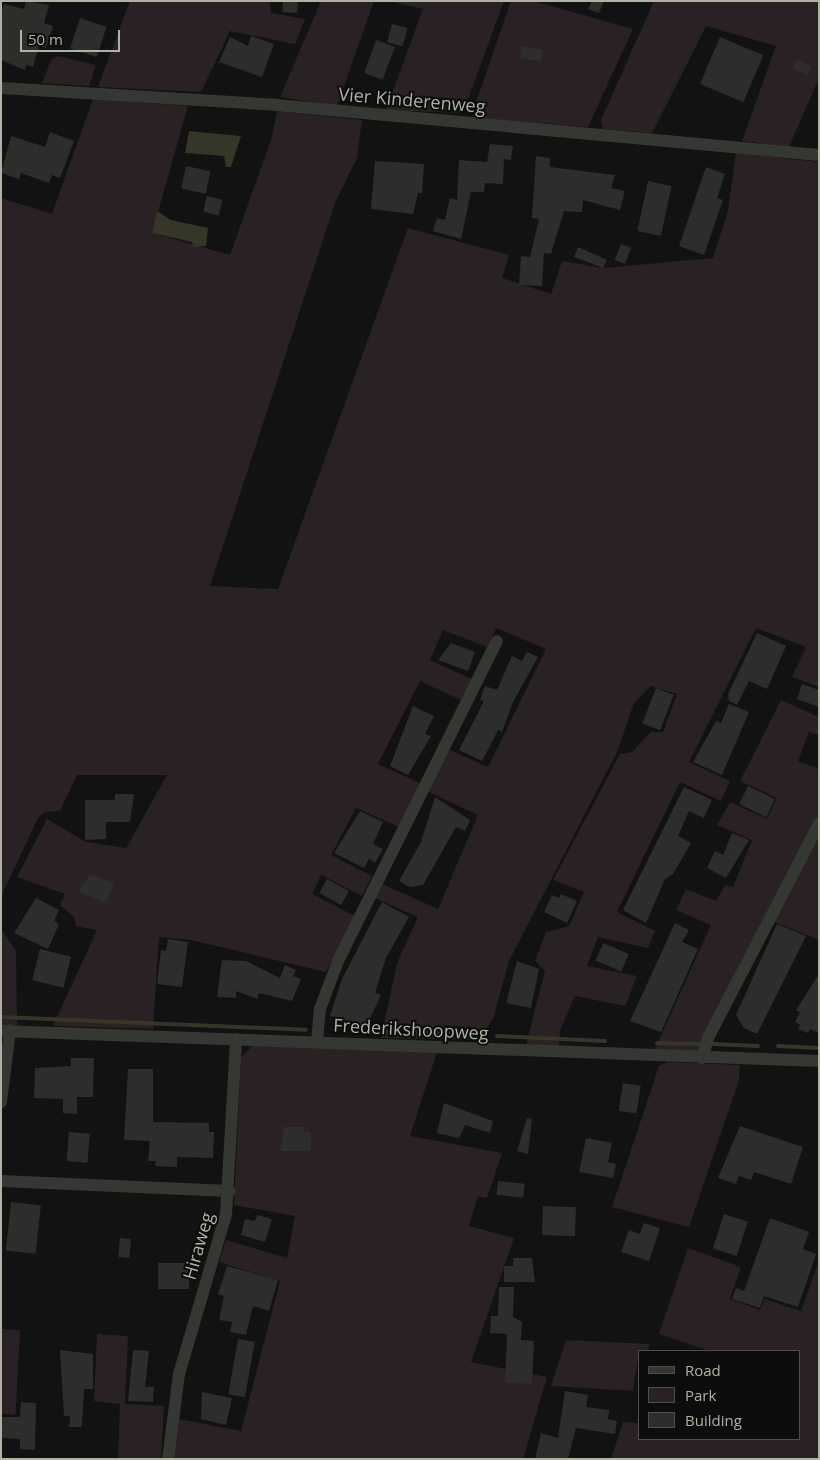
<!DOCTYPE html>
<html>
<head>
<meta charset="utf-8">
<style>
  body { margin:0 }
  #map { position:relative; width:820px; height:1460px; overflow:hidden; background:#111211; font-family:"Open Sans",sans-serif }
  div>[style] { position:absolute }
  .green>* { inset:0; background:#2a2124; transform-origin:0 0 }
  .water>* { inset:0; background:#353528 }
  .stream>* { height:4px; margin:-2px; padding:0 2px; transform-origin:2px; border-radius:2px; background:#353528 }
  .building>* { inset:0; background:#2d2e2c; transform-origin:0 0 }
  .street>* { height:12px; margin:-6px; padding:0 6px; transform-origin:6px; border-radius:6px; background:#353732 }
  span { translate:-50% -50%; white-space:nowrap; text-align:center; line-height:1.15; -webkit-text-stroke:4px #0c0d0c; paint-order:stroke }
  .street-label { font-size:18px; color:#aeb2a3 }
  .frame { position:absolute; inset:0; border:2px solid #aeb2a3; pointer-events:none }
  .legend { position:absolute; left:638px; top:1350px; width:162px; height:90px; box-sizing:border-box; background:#0c0d0c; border:1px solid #4d4f48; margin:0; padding:6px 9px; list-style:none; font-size:15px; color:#aeb2a3 }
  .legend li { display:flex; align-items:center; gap:10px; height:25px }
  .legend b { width:25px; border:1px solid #4d4f48 }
  .scale { position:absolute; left:20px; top:30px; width:100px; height:22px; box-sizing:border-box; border:2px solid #aeb2a3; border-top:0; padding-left:6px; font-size:15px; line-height:18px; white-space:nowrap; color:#aeb2a3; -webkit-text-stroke:4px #0c0d0c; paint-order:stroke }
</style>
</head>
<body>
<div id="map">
  <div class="green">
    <div style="clip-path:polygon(130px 1px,270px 1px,271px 13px,305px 19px,295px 44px,230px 31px,201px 92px,98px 87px)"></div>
    <div style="clip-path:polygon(321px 1px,374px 1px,337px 106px,280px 97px)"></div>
    <div style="clip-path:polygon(388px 1px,504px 1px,463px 113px,386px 110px,423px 9px)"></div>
    <div style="clip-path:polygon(511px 1px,533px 1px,633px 29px,588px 127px,476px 118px,472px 114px)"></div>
    <div style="clip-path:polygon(654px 1px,819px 1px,819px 78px,789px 147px,742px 141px,776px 46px,706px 26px,652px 133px,603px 129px,601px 120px)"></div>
    <div style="clip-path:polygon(58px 56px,96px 65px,89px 86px,42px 83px,51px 60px)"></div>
    <div style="clip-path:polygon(93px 99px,188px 106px,152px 233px,230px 255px,271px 140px,277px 111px,362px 120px,357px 158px,335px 203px,210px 586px,278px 589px,408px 228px,509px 255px,502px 278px,551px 294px,562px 261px,603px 268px,713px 258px,728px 211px,736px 153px,819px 162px,819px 687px,792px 677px,806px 647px,756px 628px,689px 762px,730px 781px,721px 801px,680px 782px,617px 912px,655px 931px,648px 948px,598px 937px,587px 966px,637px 976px,625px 1006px,575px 996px,560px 1030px,559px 1046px,526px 1045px,545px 971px,535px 961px,546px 932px,569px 926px,584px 892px,553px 880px,620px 754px,632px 752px,651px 732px,663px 732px,677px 694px,651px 686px,634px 703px,617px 752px,509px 961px,493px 1019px,485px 1030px,486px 1040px,381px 1038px,397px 963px,418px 917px,375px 898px,382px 884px,438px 909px,478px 815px,427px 791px,448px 749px,488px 767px,546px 649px,496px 628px,487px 647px,443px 630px,430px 660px,472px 679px,461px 700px,420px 681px,378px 764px,422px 784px,399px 827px,356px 808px,331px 855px,372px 876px,362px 896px,321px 875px,312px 894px,355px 916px,326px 972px,191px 940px,159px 937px,153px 1029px,53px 1026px,97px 930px,76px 926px,74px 917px,60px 905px,65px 894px,17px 877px,47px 819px,86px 842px,126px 848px,167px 775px,77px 775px,60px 811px,45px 812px,38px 818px,1px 897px,1px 198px,52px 214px)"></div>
    <div style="clip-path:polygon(781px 700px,819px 717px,819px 735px,809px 732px,798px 761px,819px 769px,819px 819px,699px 1052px,654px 1051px,711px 925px,676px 910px,686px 889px,716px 901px,725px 885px,733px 887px,752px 840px,717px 825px,730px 802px,767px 819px,777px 798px,740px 781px)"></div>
    <div style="clip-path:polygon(819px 830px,819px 940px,770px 920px)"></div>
    <div style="clip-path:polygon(1px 929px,16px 951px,17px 1025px,1px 1025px)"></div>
    <div style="clip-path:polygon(252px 1046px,437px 1052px,410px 1136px,502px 1153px,487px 1198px,478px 1196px,469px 1226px,514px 1238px,471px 1362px,547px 1377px,523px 1459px,173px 1459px,178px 1419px,241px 1431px,280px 1281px,219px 1262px,226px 1240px,287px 1258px,295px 1216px,234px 1205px,241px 1057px)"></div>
    <div style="clip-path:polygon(667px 1062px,740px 1065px,739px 1080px,689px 1227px,612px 1207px,659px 1066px)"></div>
    <div style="clip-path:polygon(688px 1248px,741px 1267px,730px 1299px,760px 1310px,765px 1299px,801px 1311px,819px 1261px,819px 1459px,611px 1459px,623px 1422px,639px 1423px,639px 1439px,799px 1439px,799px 1351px,710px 1351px,659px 1334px)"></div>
    <div style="left:1px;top:1329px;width:19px;height:85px;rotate:3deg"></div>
    <div style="clip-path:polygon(97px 1334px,128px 1336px,125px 1404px,164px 1406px,161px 1459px,118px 1459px,120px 1404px,94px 1401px)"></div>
    <div style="clip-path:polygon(566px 1340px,650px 1344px,647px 1351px,639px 1351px,633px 1391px,551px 1386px)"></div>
  </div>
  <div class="water">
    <div style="clip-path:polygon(189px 131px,241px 136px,231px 167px,226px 167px,224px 156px,185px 153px)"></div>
    <div style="clip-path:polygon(157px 211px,171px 220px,208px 228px,206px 246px,193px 247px,192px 242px,152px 233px)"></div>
  </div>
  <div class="stream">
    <div style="left:1px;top:1017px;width:305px;rotate:2.4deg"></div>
    <div style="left:384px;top:1032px;width:100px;rotate:1.7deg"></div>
    <div style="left:497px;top:1036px;width:108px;rotate:2.7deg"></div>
    <div style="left:657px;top:1043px;width:45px;rotate:1.3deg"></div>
    <div style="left:713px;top:1044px;width:45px;rotate:2.5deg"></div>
    <div style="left:778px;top:1046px;width:41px;rotate:2.8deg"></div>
  </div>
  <div class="building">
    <div style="clip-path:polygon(26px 1px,49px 5px,44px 23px,53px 26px,46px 48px,39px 46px,33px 67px,26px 65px,25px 70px,1px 60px,1px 14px,4px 4px,24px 9px)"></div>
    <div style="left:283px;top:1px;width:15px;height:11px;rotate:4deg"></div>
    <div style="clip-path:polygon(592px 1px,604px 1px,599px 13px,588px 9px)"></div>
    <div style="left:80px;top:18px;width:28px;height:32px;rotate:18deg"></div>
    <div style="left:392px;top:24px;width:16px;height:19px;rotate:15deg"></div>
    <div style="clip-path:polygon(251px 36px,274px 44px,262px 77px,219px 62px,230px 37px,248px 46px)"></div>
    <div style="left:720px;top:37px;width:47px;height:51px;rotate:23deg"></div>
    <div style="left:376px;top:40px;width:20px;height:35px;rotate:20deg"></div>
    <div style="left:522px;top:46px;width:21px;height:12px;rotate:11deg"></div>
    <div style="left:797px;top:59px;width:16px;height:10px;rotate:27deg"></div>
    <div style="clip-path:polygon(50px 132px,74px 141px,60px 178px,52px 175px,49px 183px,21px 173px,19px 179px,1px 173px,11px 136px,45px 147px)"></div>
    <div style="clip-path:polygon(490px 144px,513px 146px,511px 160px,504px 159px,503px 184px,485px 183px,484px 192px,471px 192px,461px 239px,433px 231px,437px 218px,445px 220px,450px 198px,457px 200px,459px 160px,487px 162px)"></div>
    <div style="clip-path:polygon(536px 156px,550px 158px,550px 167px,615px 175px,611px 188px,625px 191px,620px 210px,583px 200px,582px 212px,564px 211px,551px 254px,544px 253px,542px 286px,519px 285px,521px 256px,530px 257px,539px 219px,532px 218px)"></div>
    <div style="clip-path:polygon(375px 161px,424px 164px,422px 193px,418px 193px,413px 214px,371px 209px)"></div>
    <div style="left:186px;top:166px;width:25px;height:23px;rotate:12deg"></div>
    <div style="clip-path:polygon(706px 167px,725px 174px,717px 198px,723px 200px,704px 255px,679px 246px)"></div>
    <div style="left:648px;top:181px;width:24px;height:51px;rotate:12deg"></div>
    <div style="left:207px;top:196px;width:16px;height:16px;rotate:14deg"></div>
    <div style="left:621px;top:244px;width:11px;height:17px;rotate:22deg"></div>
    <div style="clip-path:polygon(578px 247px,607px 260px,603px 268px,574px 257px)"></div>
    <div style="clip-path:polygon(757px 633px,786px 646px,767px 689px,749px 681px,737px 705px,729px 701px,728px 694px)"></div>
    <div style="clip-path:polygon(451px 643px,475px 652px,468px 671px,438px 660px)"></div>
    <div style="clip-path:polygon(527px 652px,538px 657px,513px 702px,502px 732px,498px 730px,482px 761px,459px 750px,484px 701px,480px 700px,485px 686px,497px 690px,512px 656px,522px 661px)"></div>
    <div style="clip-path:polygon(802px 684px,819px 690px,819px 707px,797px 699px)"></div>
    <div style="left:656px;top:688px;width:19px;height:38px;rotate:21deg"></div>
    <div style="clip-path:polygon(729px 704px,749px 712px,722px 775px,693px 762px,716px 721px,721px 723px)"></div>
    <div style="clip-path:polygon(413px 706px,434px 716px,425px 734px,431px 736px,408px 775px,390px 766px)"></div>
    <div style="left:748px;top:786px;width:30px;height:20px;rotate:26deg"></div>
    <div style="clip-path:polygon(684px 787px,712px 800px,704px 818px,689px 811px,678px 836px,691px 843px,673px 874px,665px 879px,646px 923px,623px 910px)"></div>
    <div style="clip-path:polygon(115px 794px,134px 794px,130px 822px,106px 822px,106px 839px,85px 840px,85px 800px,115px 800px)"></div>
    <div style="clip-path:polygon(435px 797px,470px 820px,465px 831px,456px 827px,423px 885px,410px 887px,399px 881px,421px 842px)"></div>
    <div style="clip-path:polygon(360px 811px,383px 822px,373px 844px,383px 849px,375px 863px,369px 859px,364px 868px,334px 853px)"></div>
    <div style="clip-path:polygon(732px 833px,749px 840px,726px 878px,707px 868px,715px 851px,723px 855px)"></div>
    <div style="clip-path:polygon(90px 874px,114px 884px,106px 903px,78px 892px)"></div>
    <div style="left:327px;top:879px;width:25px;height:16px;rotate:29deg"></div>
    <div style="clip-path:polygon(561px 894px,577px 901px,567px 923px,544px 912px,552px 895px,559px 898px)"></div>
    <div style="clip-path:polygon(36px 898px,59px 910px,54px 921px,59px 924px,48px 949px,14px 933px)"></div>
    <div style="clip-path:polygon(382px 902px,409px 917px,386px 958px,375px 993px,381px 995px,366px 1027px,330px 1016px,342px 979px)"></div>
    <div style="clip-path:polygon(675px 923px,689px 930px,682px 942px,698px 949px,661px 1032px,630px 1021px)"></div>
    <div style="clip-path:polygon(777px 924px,806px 936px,757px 1034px,744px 1028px,736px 1015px)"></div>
    <div style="clip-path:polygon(168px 939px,188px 942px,182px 987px,157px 984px,161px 950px,166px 951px)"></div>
    <div style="left:603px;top:943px;width:28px;height:19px;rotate:23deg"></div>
    <div style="left:40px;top:949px;width:32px;height:32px;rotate:14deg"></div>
    <div style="clip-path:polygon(222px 960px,246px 961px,280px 978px,285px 965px,296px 970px,293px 976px,301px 979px,292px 1001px,259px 993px,257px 999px,236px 991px,236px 998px,217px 997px)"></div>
    <div style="clip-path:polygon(517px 961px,539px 969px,531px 1008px,506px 1003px)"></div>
    <div style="clip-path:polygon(819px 974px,819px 1033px,810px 1029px,808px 1033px,798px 1029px,800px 1025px,795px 1022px,800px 1012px,796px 1010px)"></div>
    <div style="clip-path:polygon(71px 1058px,94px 1058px,93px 1097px,77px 1097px,77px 1114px,63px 1113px,63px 1099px,34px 1098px,35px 1068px,71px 1066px)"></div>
    <div style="clip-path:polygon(128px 1069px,153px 1069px,153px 1122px,209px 1123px,209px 1132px,214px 1132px,213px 1158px,177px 1157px,177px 1167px,155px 1166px,156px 1161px,148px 1161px,150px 1141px,124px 1140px)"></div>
    <div style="left:623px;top:1083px;width:18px;height:28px;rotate:9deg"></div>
    <div style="clip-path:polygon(444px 1103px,493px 1121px,490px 1133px,465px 1125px,459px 1138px,437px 1133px)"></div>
    <div style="clip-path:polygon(527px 1118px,532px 1119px,528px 1154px,517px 1151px)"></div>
    <div style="clip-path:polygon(740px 1126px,803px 1147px,791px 1184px,754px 1172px,751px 1180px,739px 1176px,736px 1184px,718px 1178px)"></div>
    <div style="clip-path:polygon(284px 1127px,304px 1127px,304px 1132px,311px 1132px,311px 1151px,280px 1151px)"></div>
    <div style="left:69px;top:1132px;width:21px;height:29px;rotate:5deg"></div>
    <div style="clip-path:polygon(586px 1138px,612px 1143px,608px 1162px,616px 1164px,613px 1178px,579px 1172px)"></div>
    <div style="left:498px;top:1181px;width:27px;height:14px;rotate:6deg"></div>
    <div style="left:11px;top:1202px;width:30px;height:49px;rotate:6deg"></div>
    <div style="left:543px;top:1206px;width:33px;height:29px;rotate:2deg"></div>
    <div style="left:724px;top:1214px;width:25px;height:36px;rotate:18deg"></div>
    <div style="clip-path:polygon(257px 1215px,272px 1219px,265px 1242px,241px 1235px,245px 1219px,255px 1221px)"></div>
    <div style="clip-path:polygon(770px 1218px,809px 1232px,803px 1249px,816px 1254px,798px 1307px,764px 1296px,760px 1308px,732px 1299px,736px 1288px,744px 1291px)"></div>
    <div style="clip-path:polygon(644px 1223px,660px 1228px,649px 1261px,621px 1252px,629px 1230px,640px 1234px)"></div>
    <div style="left:120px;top:1238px;width:11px;height:19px;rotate:5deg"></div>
    <div style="clip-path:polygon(513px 1258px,532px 1258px,535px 1282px,504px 1282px,504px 1266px,513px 1266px)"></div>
    <div style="left:189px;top:1263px;width:26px;height:31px;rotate:90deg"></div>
    <div style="clip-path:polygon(227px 1266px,278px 1280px,269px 1311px,253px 1306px,246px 1335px,230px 1332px,232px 1322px,219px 1320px,224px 1296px,218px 1294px)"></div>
    <div style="clip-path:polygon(499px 1287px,514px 1287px,513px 1317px,522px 1322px,521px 1340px,534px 1341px,532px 1384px,505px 1382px,507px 1334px,490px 1333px,491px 1316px,498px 1316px)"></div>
    <div style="left:238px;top:1339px;width:17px;height:56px;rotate:10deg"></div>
    <div style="clip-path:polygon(60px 1350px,93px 1354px,93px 1389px,84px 1389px,82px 1427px,69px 1427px,70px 1416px,64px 1416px)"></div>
    <div style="clip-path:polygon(133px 1350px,149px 1351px,145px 1387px,154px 1387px,153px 1402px,128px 1401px)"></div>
    <div style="clip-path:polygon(565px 1391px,588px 1395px,586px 1407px,609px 1410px,608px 1419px,617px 1421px,615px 1434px,576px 1428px,568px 1459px,535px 1459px,541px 1433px,558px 1438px)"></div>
    <div style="clip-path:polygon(202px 1392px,232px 1398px,226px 1425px,201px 1419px)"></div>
    <div style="clip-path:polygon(21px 1402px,36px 1403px,35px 1450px,20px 1449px,20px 1439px,1px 1438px,1px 1417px,20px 1417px)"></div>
  </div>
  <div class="street">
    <div style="left:1px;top:88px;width:276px;rotate:3.5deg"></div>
    <div style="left:276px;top:105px;width:545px;rotate:5.26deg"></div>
    <div style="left:1px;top:1031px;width:819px;rotate:2.1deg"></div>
    <div style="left:317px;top:1042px;width:33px;rotate:-85deg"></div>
    <div style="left:320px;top:1009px;width:51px;rotate:-69.4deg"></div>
    <div style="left:338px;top:961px;width:357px;rotate:-63.6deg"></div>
    <div style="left:702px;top:1058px;width:21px;rotate:-73deg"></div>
    <div style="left:708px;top:1038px;width:241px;rotate:-62.6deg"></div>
    <div style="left:1px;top:1102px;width:72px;rotate:-82.8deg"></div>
    <div style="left:1px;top:1181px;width:229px;rotate:2.5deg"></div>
    <div style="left:168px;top:1459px;width:86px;rotate:-82.6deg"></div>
    <div style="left:179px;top:1374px;width:167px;rotate:-73.6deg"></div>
    <div style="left:226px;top:1214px;width:175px;rotate:-86.7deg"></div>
  </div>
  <div class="street-label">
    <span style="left:412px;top:100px;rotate:5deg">Vier Kinderenweg</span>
    <span style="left:411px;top:1029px;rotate:3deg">Frederikshoopweg</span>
    <span style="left:198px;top:1246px;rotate:-74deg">Hiraweg</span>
  </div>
  <div class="frame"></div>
  <ul class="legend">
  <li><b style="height:6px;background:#353732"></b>Road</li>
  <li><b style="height:14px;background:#2a2124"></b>Park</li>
  <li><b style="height:14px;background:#2d2e2c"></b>Building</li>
  </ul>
  <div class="scale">50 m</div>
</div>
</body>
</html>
